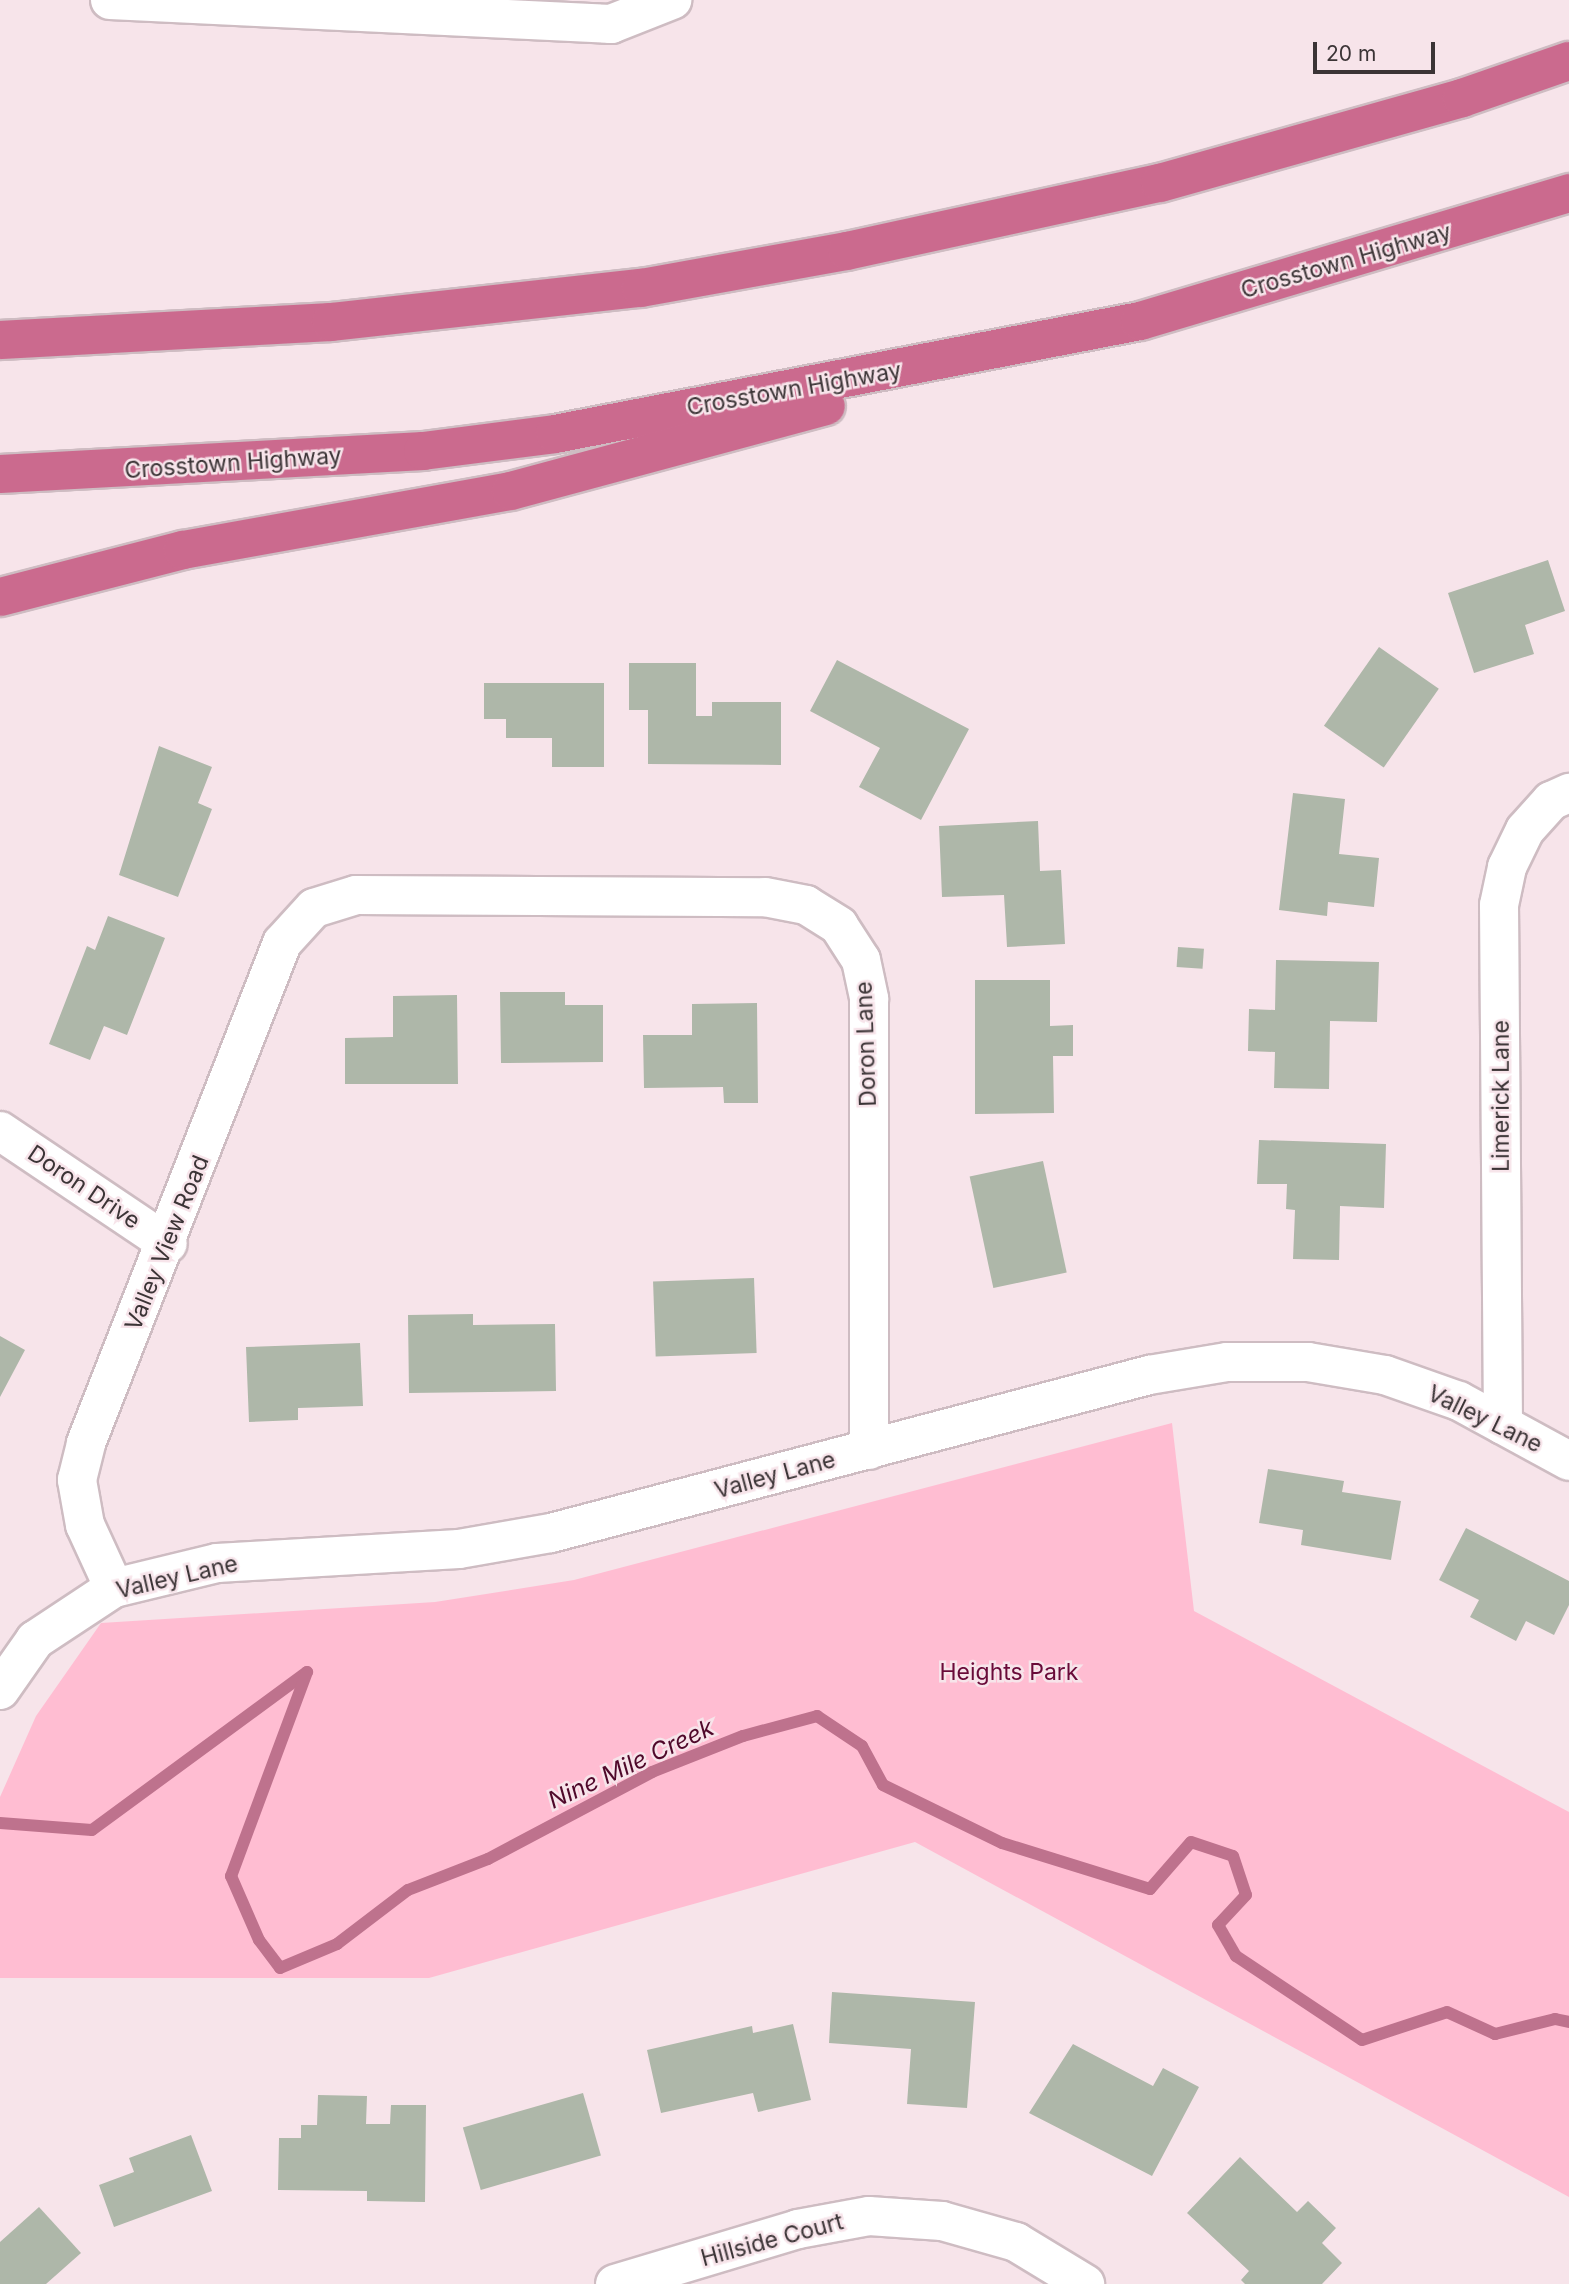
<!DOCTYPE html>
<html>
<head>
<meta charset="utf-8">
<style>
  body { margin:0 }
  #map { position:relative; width:1569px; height:2284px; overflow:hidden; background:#f7e4ea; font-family:Inter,sans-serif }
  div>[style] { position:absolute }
  .green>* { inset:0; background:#ffbdd2 }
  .stream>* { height:12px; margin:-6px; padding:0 6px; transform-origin:6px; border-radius:6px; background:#be728d }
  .building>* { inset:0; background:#aeb7a9; transform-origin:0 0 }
  .roads { filter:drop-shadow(2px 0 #cebcc2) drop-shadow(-2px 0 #cebcc2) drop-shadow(0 2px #cebcc2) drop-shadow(0 -2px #cebcc2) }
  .minor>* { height:38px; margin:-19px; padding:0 19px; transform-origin:19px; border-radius:19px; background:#fff }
  .highway>* { height:38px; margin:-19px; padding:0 19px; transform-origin:19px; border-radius:19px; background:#cb6a8e }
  span { translate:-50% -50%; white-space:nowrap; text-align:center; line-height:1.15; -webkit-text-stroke:5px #f7e4ea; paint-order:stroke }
  .street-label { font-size:23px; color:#3b3436 }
  .park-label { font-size:23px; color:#690a39 }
  .water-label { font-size:24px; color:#4f082a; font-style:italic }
  .scale { position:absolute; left:1313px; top:42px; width:122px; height:32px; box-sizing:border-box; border:4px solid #3b3436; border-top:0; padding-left:9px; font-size:21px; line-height:24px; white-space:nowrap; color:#3b3436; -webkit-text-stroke:5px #f7e4ea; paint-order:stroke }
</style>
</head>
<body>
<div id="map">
  <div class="green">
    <div style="clip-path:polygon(1172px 1423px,1194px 1611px,1569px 1812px,1569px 2197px,915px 1842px,429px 1978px,0 1978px,0 1797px,36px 1716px,101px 1623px,435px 1602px,574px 1580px)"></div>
  </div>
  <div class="stream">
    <div style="left:0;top:1823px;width:92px;rotate:4.4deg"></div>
    <div style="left:92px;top:1830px;width:267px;rotate:-36.3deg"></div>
    <div style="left:307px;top:1672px;width:218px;rotate:110.4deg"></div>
    <div style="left:231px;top:1876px;width:70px;rotate:66.4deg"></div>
    <div style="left:259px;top:1940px;width:35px;rotate:53deg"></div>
    <div style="left:280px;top:1968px;width:62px;rotate:-22.8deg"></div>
    <div style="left:337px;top:1944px;width:89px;rotate:-37.3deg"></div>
    <div style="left:408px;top:1890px;width:86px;rotate:-21.2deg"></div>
    <div style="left:488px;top:1859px;width:186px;rotate:-27.9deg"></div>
    <div style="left:652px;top:1772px;width:98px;rotate:-21.6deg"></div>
    <div style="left:743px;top:1736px;width:77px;rotate:-15.1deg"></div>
    <div style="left:817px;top:1716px;width:54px;rotate:33.7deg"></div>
    <div style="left:862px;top:1746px;width:44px;rotate:61.7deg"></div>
    <div style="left:883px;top:1785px;width:132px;rotate:26deg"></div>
    <div style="left:1002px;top:1843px;width:155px;rotate:17.3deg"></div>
    <div style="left:1150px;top:1889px;width:62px;rotate:-48.9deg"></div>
    <div style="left:1191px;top:1842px;width:44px;rotate:18.4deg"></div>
    <div style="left:1233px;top:1856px;width:41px;rotate:71.6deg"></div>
    <div style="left:1246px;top:1895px;width:41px;rotate:133deg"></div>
    <div style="left:1218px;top:1925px;width:36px;rotate:60deg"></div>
    <div style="left:1236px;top:1956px;width:151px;rotate:33.7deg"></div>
    <div style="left:1362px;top:2040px;width:89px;rotate:-18.2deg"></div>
    <div style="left:1447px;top:2012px;width:53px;rotate:24.6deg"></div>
    <div style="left:1495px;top:2034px;width:62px;rotate:-14deg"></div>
    <div style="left:1555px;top:2019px;width:14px;rotate:12deg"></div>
  </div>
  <div class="building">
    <div style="clip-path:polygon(1548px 560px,1565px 611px,1525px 625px,1534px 654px,1474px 673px,1448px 593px)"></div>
    <div style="left:1379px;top:647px;width:73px;height:96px;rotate:35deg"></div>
    <div style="clip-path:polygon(837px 660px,969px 729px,921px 820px,859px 787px,880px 748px,810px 711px)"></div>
    <div style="clip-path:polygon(629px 663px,696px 663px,696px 716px,712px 716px,712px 702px,781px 702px,781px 765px,648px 764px,648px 710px,629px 710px)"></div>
    <div style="clip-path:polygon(484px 683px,604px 683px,604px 767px,552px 767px,552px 738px,506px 738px,506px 719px,484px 719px)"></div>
    <div style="clip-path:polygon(159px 746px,212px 767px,198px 803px,212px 809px,178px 897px,119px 875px)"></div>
    <div style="clip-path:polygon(1293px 793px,1345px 799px,1339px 854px,1379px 858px,1374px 907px,1328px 902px,1327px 916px,1279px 910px)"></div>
    <div style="clip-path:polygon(1038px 821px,1040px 871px,1061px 870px,1065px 944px,1007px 947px,1004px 895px,942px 897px,939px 826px)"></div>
    <div style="clip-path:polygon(108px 916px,165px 938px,127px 1035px,104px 1026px,90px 1060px,49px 1044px,87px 946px,95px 950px)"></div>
    <div style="left:1178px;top:947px;width:26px;height:20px;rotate:4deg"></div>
    <div style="clip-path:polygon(1276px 960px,1379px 962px,1377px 1022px,1330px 1021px,1329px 1089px,1274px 1088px,1275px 1052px,1248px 1051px,1249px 1009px,1275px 1010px)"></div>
    <div style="clip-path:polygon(975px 980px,1050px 980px,1050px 1026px,1073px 1025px,1073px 1056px,1053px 1056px,1054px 1113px,975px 1114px)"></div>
    <div style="clip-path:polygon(500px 992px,565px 992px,565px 1005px,603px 1005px,603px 1062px,501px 1063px)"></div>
    <div style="clip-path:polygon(457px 995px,458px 1084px,345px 1084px,345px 1038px,393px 1037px,393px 996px)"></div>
    <div style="clip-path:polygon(757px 1003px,758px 1103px,724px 1103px,723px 1087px,644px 1088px,643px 1035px,692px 1035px,692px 1004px)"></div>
    <div style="clip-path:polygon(1259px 1140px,1386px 1144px,1384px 1208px,1340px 1206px,1339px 1260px,1293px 1259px,1295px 1210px,1286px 1209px,1287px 1184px,1257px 1184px)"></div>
    <div style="left:1043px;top:1161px;width:114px;height:75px;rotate:78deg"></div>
    <div style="left:754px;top:1278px;width:75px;height:101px;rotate:88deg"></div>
    <div style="clip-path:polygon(473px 1314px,473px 1325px,555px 1324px,556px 1391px,409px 1393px,408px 1315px)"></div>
    <div style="clip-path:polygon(0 1336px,25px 1350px,0 1397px)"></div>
    <div style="clip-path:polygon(360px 1343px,363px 1406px,298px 1408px,298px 1420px,249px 1422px,246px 1347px)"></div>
    <div style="clip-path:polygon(1268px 1469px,1344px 1481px,1342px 1492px,1401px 1501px,1391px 1560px,1301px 1545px,1303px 1530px,1259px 1523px)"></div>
    <div style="clip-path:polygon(1466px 1528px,1569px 1581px,1569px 1605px,1554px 1635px,1526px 1621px,1516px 1641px,1470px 1617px,1479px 1600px,1439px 1580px)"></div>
    <div style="clip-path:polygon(832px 1992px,975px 2002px,967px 2108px,907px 2104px,911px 2049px,829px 2043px)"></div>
    <div style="clip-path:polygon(793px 2024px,811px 2100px,758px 2112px,753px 2093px,661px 2113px,647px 2050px,752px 2026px,753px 2033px)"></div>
    <div style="clip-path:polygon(1073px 2044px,1153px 2086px,1163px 2068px,1199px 2087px,1152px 2176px,1029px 2113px)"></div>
    <div style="left:583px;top:2093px;width:65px;height:125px;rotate:74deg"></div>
    <div style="clip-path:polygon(318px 2095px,367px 2096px,366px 2124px,390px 2124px,391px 2105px,426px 2105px,425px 2202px,367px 2201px,367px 2191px,278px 2190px,279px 2138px,301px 2138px,301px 2125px,317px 2125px)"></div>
    <div style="clip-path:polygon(191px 2135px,212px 2191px,114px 2227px,99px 2185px,134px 2172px,129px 2158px)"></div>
    <div style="clip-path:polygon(1240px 2157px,1297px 2212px,1308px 2201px,1336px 2228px,1322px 2243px,1342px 2263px,1322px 2284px,1245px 2284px,1241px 2280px,1249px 2271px,1187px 2213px)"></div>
    <div style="clip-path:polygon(39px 2207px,81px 2253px,46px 2284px,0 2284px,0 2242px)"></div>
  </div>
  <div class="roads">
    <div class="minor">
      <div style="left:110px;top:0;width:502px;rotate:2.74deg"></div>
      <div style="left:611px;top:24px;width:66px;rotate:-21.5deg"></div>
      <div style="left:0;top:1131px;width:202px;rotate:33.9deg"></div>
      <div style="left:1503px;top:1425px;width:520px;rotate:-90.44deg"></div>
      <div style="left:1499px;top:905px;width:39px;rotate:-78deg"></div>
      <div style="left:1507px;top:867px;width:41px;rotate:-64.1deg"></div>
      <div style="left:1525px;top:830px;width:39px;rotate:-48deg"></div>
      <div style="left:1551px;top:801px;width:20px;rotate:-24deg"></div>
      <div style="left:114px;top:1588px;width:69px;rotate:-114.7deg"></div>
      <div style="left:85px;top:1525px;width:46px;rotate:-100.1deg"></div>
      <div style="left:77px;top:1480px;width:38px;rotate:-76deg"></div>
      <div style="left:86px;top:1443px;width:537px;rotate:-68.59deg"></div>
      <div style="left:282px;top:943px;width:47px;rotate:-47.6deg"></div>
      <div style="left:314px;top:908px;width:44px;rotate:-17.2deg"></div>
      <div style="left:356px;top:895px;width:409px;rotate:0.3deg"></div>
      <div style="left:765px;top:897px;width:42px;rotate:11deg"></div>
      <div style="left:806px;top:905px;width:39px;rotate:32deg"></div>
      <div style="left:839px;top:926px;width:40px;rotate:57.1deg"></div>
      <div style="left:861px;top:960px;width:40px;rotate:78deg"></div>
      <div style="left:869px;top:999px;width:451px;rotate:90deg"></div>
      <div style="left:0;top:1690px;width:61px;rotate:-55deg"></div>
      <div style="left:35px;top:1640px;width:95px;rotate:-33.4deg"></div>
      <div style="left:114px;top:1588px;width:106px;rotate:-13.6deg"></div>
      <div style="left:217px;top:1563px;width:242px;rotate:-3.3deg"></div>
      <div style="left:459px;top:1549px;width:93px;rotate:-9.9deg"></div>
      <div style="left:551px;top:1533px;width:619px;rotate:-14.8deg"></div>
      <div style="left:1149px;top:1375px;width:79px;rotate:-9.5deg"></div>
      <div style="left:1227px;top:1362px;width:81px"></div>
      <div style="left:1308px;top:1362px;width:78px;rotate:9.6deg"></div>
      <div style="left:1385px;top:1375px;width:78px;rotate:19.4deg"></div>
      <div style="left:1459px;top:1401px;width:125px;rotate:28.6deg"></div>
      <div style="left:615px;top:2284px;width:191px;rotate:-16.7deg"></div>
      <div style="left:798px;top:2229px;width:72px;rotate:-10.4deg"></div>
      <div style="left:869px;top:2216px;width:73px;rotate:3.9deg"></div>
      <div style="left:942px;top:2221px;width:77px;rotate:15.8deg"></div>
      <div style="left:1016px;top:2242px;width:81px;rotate:31.3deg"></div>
    </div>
    <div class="highway">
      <div style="left:0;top:340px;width:331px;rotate:-3.1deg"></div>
      <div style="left:331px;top:322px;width:312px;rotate:-6.3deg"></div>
      <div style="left:641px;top:288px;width:209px;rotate:-10.2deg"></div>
      <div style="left:847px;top:251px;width:320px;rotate:-12.3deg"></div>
      <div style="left:1160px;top:183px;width:314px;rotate:-15.7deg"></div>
      <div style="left:1462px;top:98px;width:113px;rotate:-19.1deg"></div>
      <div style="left:0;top:474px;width:424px;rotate:-3.1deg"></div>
      <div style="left:423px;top:451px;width:133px;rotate:-7.3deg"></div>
      <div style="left:555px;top:434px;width:596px;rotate:-10.93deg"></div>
      <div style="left:1140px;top:321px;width:448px;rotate:-16.6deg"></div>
      <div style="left:0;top:597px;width:189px;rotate:-14.4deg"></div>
      <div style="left:183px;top:550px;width:333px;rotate:-10.2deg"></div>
      <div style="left:511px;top:491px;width:326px;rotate:-15.1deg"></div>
    </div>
  </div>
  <div class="street-label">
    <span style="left:1346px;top:261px;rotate:-16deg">Crosstown Highway</span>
    <span style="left:794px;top:389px;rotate:-10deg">Crosstown Highway</span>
    <span style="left:233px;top:463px;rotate:-4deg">Crosstown Highway</span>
    <span style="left:866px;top:1044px;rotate:-92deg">Doron Lane</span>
    <span style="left:1501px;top:1096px;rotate:-90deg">Limerick Lane</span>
    <span style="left:84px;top:1187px;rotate:34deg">Doron Drive</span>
    <span style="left:167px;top:1243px;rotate:-68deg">Valley View Road</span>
    <span style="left:1485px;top:1419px;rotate:26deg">Valley Lane</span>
    <span style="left:775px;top:1475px;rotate:-15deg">Valley Lane</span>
    <span style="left:177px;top:1577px;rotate:-13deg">Valley Lane</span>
    <span style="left:772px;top:2240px;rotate:-15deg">Hillside Court</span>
  </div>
  <div class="park-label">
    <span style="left:1009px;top:1672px">Heights Park</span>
  </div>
  <div class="water-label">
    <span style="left:631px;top:1764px;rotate:-25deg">Nine Mile Creek</span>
  </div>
  <div class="scale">20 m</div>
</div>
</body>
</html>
